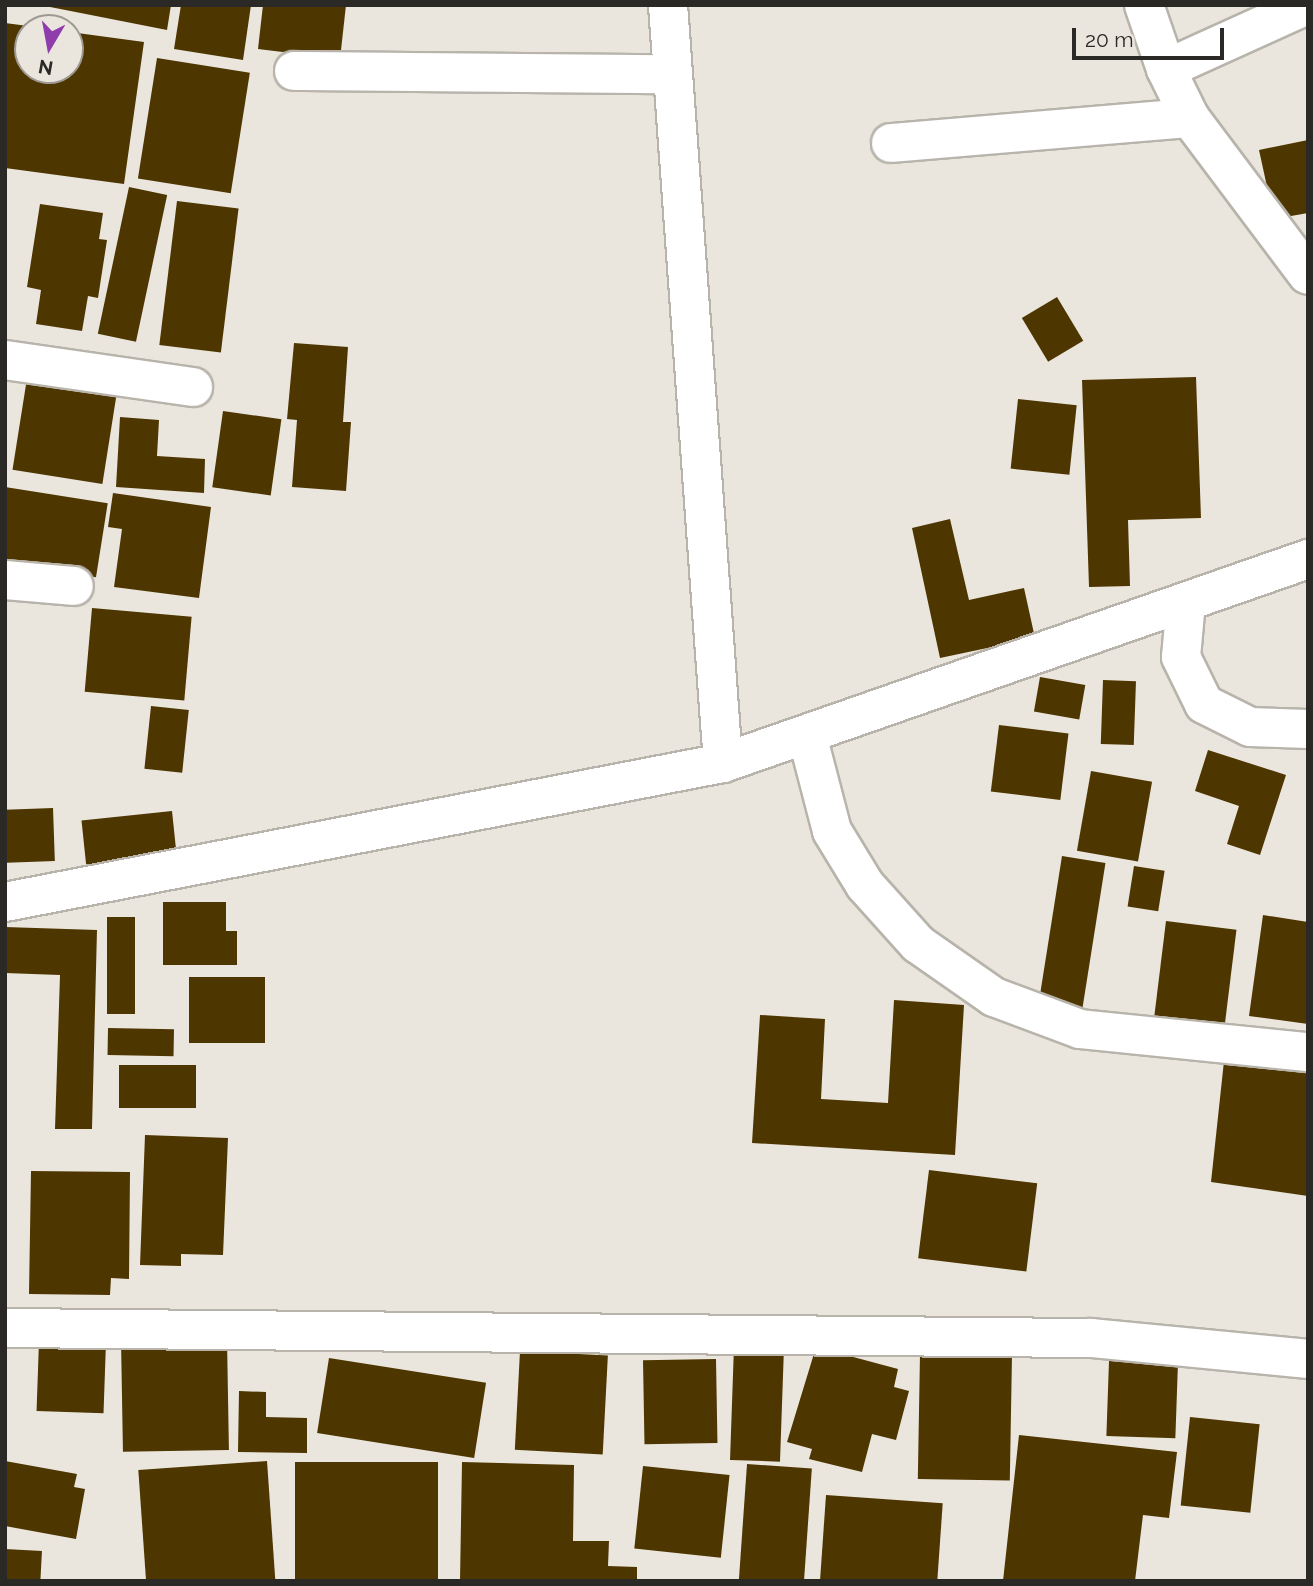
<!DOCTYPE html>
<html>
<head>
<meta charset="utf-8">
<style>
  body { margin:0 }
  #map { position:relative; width:1313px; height:1586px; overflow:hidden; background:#ebe6dd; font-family:Raleway,sans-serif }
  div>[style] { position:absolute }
  .building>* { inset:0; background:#4e3600; transform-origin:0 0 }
  .roads { filter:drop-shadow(2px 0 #b8b4ab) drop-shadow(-2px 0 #b8b4ab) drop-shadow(0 2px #b8b4ab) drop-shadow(0 -2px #b8b4ab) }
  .street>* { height:38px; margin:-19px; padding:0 19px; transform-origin:19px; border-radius:19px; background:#fff }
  span { translate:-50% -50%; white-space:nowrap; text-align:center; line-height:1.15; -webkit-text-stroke:7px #ebe6dd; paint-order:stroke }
  .frame { position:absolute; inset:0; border:7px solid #2a2925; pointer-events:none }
  .north { position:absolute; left:14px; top:14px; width:70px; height:70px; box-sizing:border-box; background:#ebe6dd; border:2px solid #9e9a93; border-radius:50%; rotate:190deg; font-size:19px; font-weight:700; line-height:28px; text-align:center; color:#2a2925 }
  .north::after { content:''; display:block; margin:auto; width:24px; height:32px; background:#8f3dac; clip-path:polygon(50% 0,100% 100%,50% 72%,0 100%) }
  .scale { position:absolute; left:1072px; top:28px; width:152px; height:32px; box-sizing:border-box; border:4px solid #2a2925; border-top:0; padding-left:9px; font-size:21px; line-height:24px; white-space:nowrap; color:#2a2925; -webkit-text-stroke:5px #ebe6dd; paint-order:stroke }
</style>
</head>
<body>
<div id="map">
  <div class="building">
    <div style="clip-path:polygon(40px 5px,171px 5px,167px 30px)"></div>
    <div style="clip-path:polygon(181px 5px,251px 5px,243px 60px,174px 49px)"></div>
    <div style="clip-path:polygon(263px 5px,346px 5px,340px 59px,258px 49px)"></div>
    <div style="clip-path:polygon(5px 23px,28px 26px,28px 70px,70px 70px,70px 32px,144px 42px,124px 184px,5px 168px)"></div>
    <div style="left:157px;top:58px;width:94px;height:122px;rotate:9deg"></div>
    <div style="clip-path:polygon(1308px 140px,1308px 213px,1274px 219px,1259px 150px)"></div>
    <div style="left:129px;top:187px;width:39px;height:150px;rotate:12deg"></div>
    <div style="left:177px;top:201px;width:62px;height:145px;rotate:7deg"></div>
    <div style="clip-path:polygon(40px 204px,103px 213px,99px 239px,107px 240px,98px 298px,88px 296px,82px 331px,36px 324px,41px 290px,27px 287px)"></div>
    <div style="left:1057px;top:297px;width:51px;height:41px;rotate:59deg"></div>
    <div style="clip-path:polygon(294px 343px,348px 347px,343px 422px,351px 422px,346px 491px,292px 487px,297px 420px,287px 419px)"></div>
    <div style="left:28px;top:372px;width:91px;height:99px;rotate:9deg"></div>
    <div style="clip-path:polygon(1196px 377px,1201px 518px,1128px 520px,1130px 586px,1089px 587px,1082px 380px)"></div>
    <div style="left:1018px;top:399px;width:59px;height:70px;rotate:6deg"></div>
    <div style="left:223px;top:411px;width:59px;height:77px;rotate:8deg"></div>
    <div style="clip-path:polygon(120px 417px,159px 420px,157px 456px,205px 459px,204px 493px,116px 487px)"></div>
    <div style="left:5px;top:487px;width:104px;height:75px;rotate:9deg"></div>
    <div style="clip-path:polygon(113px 493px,211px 507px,199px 598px,114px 587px,122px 529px,108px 527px)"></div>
    <div style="clip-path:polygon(950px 519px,969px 600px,1024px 588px,1035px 638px,940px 658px,912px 528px)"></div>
    <div style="left:92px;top:608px;width:100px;height:84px;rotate:5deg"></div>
    <div style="left:1040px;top:677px;width:46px;height:35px;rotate:10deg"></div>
    <div style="left:1103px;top:680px;width:33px;height:64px;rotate:2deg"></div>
    <div style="left:151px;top:706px;width:38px;height:63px;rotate:6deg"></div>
    <div style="left:999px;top:725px;width:70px;height:67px;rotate:7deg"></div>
    <div style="clip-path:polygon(1208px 750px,1286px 775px,1260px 855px,1227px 844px,1239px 806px,1195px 791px)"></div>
    <div style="left:1091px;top:771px;width:62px;height:81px;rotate:10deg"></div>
    <div style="left:53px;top:808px;width:53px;height:48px;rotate:88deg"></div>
    <div style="left:172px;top:811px;width:45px;height:91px;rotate:84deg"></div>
    <div style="left:1062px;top:856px;width:44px;height:157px;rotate:9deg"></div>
    <div style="left:1134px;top:866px;width:31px;height:41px;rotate:9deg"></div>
    <div style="clip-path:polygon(163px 902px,226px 902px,226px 931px,237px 931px,237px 965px,163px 965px)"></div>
    <div style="clip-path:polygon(1263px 915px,1308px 922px,1308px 1024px,1249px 1016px)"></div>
    <div style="left:107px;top:917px;width:28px;height:97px"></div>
    <div style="left:1166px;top:921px;width:71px;height:97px;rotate:7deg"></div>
    <div style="clip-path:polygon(5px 927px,97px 930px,92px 1129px,55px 1129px,60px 975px,5px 973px)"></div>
    <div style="left:189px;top:977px;width:76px;height:66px"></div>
    <div style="clip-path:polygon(894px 1000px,964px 1005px,955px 1155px,752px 1143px,760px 1015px,825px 1019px,821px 1099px,888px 1103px)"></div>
    <div style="left:108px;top:1028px;width:66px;height:27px;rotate:1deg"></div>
    <div style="clip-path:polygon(1224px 1061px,1308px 1073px,1308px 1196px,1211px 1182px)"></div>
    <div style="left:119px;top:1065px;width:77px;height:43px"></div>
    <div style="clip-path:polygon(145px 1135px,228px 1138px,223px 1255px,181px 1254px,181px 1266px,140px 1265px)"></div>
    <div style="left:929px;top:1170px;width:109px;height:89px;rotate:7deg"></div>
    <div style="clip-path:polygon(31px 1171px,130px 1172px,129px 1279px,111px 1278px,110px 1295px,29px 1294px)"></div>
    <div style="left:227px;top:1339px;width:111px;height:106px;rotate:89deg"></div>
    <div style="left:39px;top:1341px;width:67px;height:70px;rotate:2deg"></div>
    <div style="left:734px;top:1346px;width:50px;height:114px;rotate:2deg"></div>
    <div style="clip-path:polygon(816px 1347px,898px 1369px,894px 1387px,909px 1391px,896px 1440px,872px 1434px,862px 1472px,809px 1459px,812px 1449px,787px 1442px)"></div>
    <div style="left:520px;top:1351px;width:88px;height:99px;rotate:3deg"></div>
    <div style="left:920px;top:1354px;width:92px;height:125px;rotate:1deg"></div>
    <div style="left:329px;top:1358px;width:159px;height:76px;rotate:9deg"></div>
    <div style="left:716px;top:1359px;width:84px;height:73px;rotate:89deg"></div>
    <div style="left:1109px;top:1361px;width:69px;height:75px;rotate:2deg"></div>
    <div style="clip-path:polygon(239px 1391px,266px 1392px,266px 1417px,307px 1418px,307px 1453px,238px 1452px)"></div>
    <div style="left:1190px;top:1417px;width:70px;height:89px;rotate:6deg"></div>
    <div style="clip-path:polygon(1019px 1435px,1177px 1452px,1169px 1518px,1143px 1515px,1135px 1581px,1003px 1581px)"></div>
    <div style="clip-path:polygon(5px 1461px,77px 1474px,74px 1487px,85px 1489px,76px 1539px,5px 1526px)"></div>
    <div style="left:267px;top:1461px;width:120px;height:129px;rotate:86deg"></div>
    <div style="left:438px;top:1462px;width:119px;height:143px;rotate:90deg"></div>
    <div style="clip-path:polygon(462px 1462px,574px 1465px,573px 1541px,609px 1541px,608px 1566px,637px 1567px,637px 1581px,460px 1581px)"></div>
    <div style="left:747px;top:1464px;width:65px;height:117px;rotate:4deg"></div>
    <div style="left:643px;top:1466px;width:87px;height:83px;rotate:6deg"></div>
    <div style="left:826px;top:1495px;width:117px;height:86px;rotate:4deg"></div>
    <div style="left:5px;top:1549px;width:37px;height:32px;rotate:3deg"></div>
  </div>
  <div class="roads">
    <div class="street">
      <div style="left:668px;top:5px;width:760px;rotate:85.85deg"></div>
      <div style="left:1144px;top:5px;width:68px;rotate:71deg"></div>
      <div style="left:1166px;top:69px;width:55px;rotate:63.9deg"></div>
      <div style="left:1190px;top:118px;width:196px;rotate:53.1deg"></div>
      <div style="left:1166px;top:69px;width:155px;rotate:-24.4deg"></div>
      <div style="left:294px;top:71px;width:379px;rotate:0.5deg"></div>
      <div style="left:891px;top:143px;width:300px;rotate:-4.8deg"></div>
      <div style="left:5px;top:360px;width:190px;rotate:8.2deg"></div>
      <div style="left:5px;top:580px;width:69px;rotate:5deg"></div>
      <div style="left:1186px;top:602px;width:55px;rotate:95.2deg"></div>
      <div style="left:1181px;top:657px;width:52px;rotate:63.9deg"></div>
      <div style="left:1204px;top:704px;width:51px;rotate:26.6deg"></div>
      <div style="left:1250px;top:727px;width:58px;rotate:2deg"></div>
      <div style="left:807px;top:735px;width:99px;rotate:75.4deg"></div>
      <div style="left:832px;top:831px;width:63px;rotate:58.6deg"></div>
      <div style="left:865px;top:885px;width:79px;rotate:48.1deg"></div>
      <div style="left:918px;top:944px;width:93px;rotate:34.9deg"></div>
      <div style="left:994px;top:997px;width:92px;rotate:20.4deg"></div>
      <div style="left:1080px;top:1029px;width:229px;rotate:5.8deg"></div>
      <div style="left:5px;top:902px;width:731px;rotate:-10.96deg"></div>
      <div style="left:723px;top:763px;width:620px;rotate:-19.22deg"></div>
      <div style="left:5px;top:1328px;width:1086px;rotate:0.53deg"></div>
      <div style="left:1091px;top:1338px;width:218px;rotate:5.5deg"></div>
    </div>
  </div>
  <div class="frame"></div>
  <div class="north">N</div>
  <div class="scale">20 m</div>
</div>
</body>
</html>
